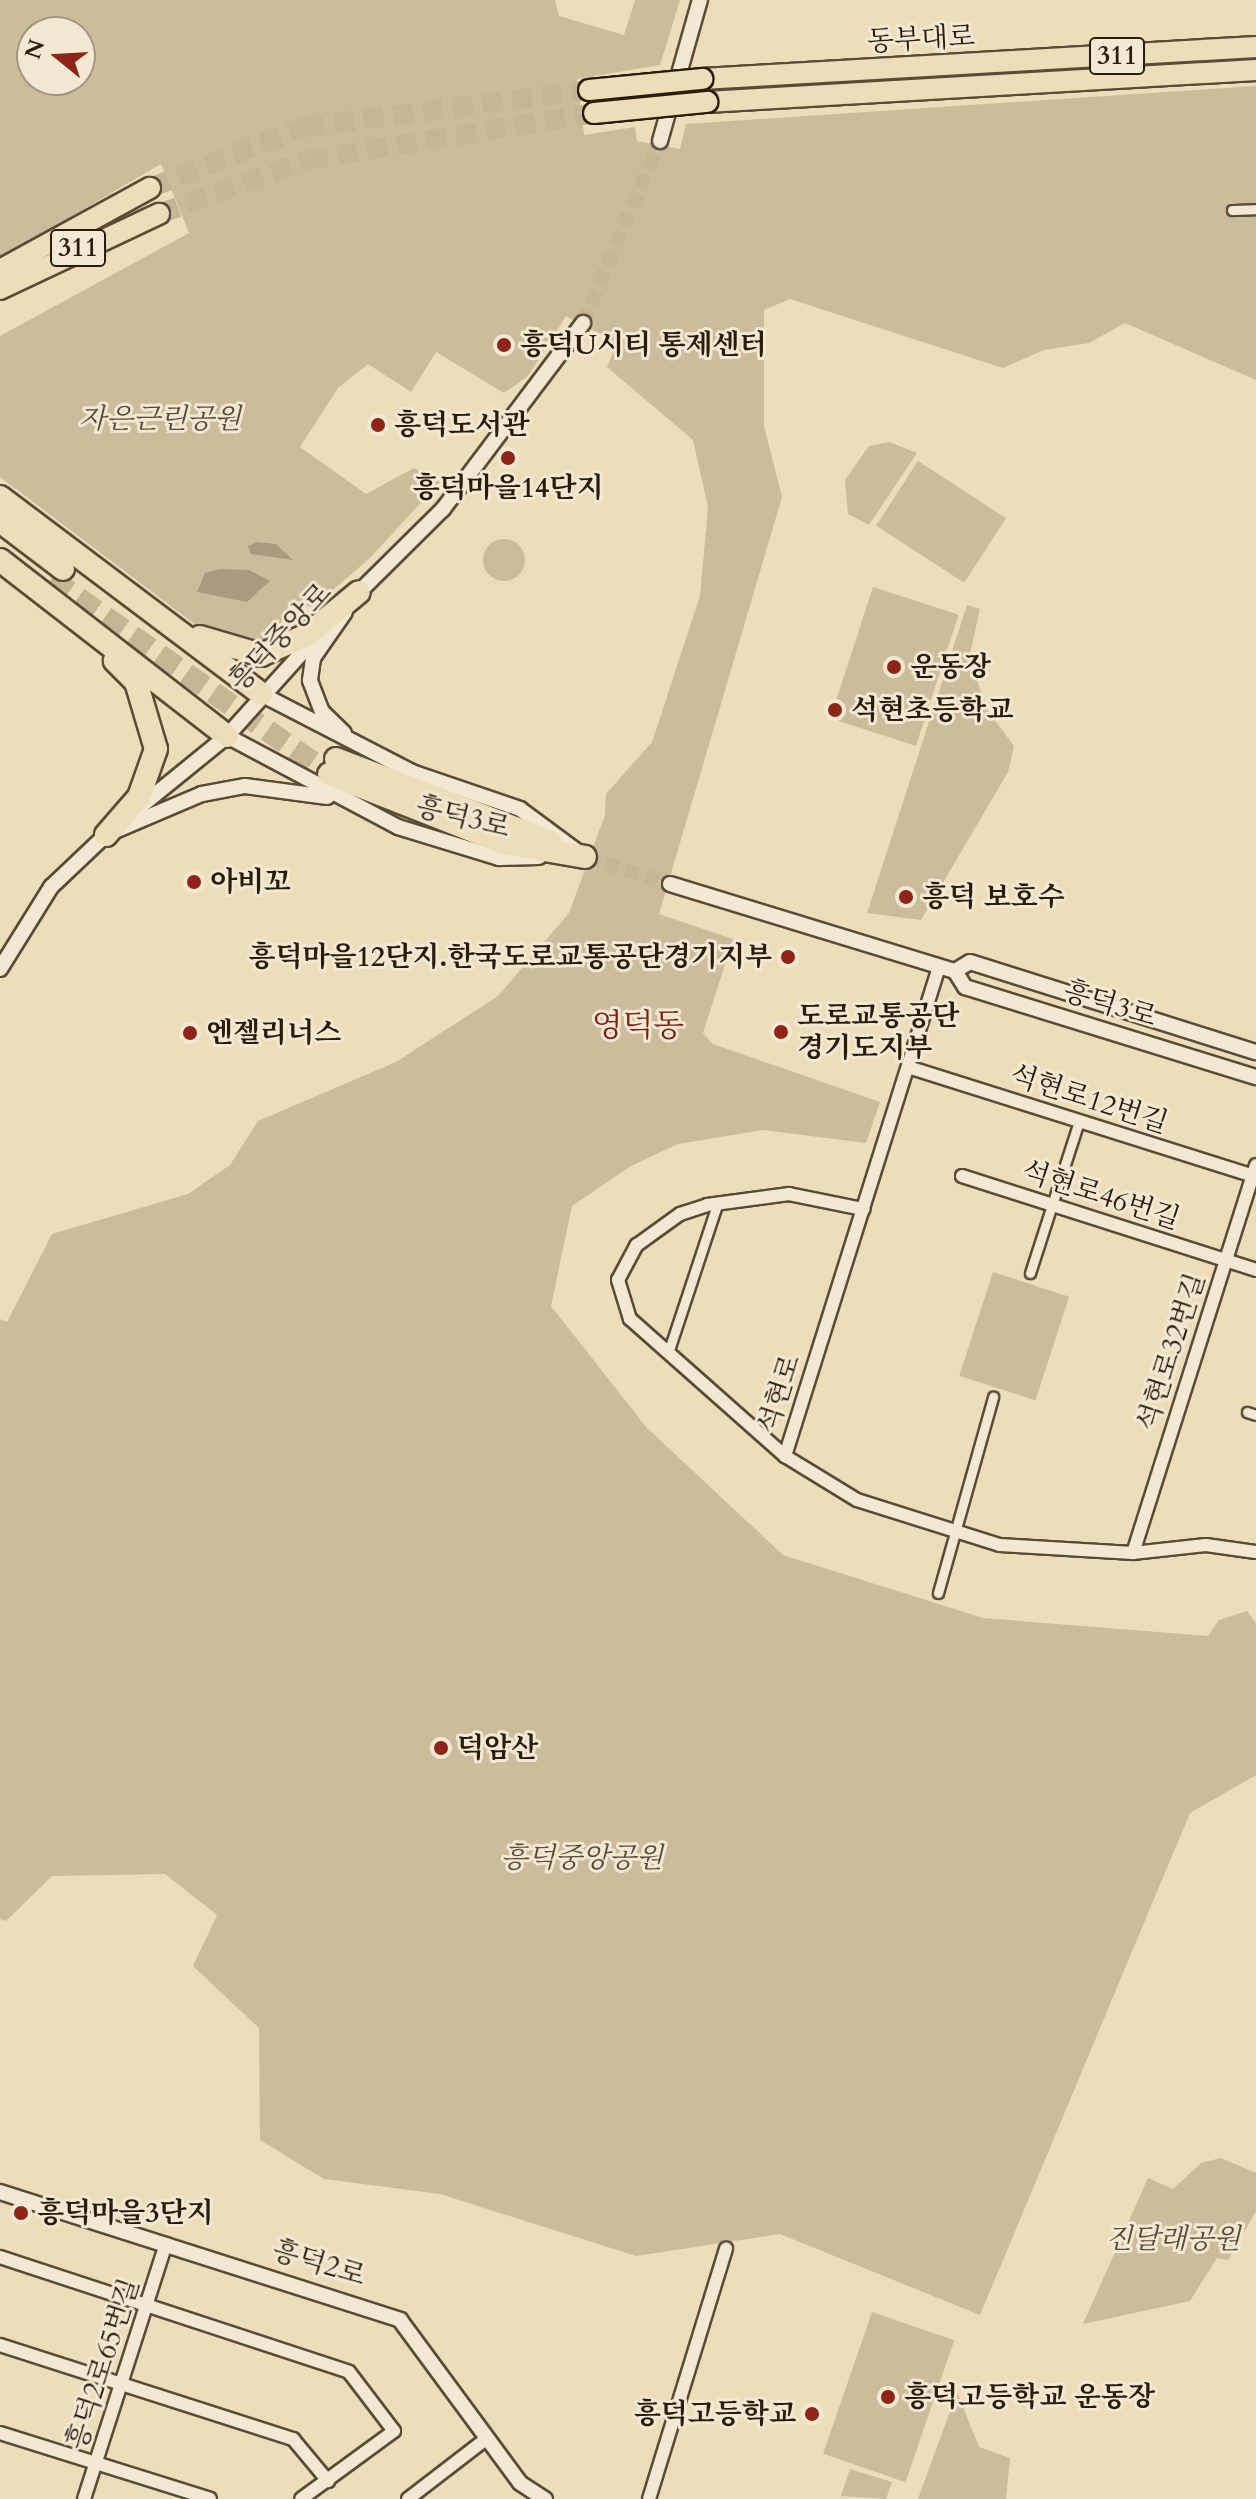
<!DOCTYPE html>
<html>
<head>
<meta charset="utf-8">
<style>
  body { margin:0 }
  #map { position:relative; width:1256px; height:2499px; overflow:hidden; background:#edddb9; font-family:Cardo,"Noto Serif KR",serif }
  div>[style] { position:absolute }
  .green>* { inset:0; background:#ccbc9b; transform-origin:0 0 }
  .round { border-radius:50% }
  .water>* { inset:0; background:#aa9b7e }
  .tertiary-tunnel>* { height:14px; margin-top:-7px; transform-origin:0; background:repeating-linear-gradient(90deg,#c6b696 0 14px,transparent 0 21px) }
  .trunk-tunnel>* { height:20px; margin-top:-10px; transform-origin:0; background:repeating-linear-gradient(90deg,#c6b696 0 20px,transparent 0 30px) }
  .motorway-tunnel>* { height:22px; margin-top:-11px; transform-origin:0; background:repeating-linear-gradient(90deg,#c6b696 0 22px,transparent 0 33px) }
  .roads { filter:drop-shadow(2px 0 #594c36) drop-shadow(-2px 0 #594c36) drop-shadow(0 2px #594c36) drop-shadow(0 -2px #594c36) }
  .pedestrian>* { height:9px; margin:-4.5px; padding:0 4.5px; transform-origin:4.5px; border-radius:4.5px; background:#f3e9d2 }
  .minor>* { height:12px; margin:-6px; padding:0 6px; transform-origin:6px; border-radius:6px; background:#f3e9d2 }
  .tertiary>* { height:14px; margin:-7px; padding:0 7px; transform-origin:7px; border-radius:7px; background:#f3e9d2 }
  .trunk>* { height:20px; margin:-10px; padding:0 10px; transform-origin:10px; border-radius:10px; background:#edddb9 }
  .motorway>* { height:22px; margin:-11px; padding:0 11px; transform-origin:11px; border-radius:11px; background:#edddb9 }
  .bridges { filter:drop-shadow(2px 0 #281c0a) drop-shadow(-2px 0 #281c0a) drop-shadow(0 2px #281c0a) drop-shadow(0 -2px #281c0a) }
  .trunk-bridge>* { height:20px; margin:-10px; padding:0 10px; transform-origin:10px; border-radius:10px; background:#edddb9 }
  .dots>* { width:22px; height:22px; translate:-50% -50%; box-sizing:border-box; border:4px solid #f3e9d2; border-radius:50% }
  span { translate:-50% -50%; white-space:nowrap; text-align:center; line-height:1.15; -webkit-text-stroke:6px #f3e9d2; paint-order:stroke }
  .shield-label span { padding:2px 6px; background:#f3e9d2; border:2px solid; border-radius:6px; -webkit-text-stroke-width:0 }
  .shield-label { font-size:26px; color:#281c0a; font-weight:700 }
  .street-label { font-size:28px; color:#281c0a }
  .poi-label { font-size:28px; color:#281c0a; font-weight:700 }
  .left { translate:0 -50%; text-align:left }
  .right { translate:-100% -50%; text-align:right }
  .park-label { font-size:28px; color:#594c36; font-style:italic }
  .quarter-label { font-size:32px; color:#7a1f14 }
  .north { position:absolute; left:16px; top:16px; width:80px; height:80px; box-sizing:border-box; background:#f3e9d2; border:2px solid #a29782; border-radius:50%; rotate:288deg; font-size:22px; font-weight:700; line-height:32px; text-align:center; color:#281c0a }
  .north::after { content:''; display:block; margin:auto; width:28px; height:36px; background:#8f2418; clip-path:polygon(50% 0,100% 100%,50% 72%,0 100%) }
</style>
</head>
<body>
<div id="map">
  <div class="green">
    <div style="clip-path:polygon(evenodd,0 0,555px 0,559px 16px,624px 35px,635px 0,680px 0,660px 65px,577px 79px,584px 135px,635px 127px,637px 141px,680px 149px,686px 124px,1256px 86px,1256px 380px,1125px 323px,1089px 343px,1044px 350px,1003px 368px,790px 299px,764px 310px,764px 426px,782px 497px,659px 914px,733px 939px,703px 1033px,713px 1044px,880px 1102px,866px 1143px,763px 1130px,678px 1144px,631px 1166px,572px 1206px,551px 1306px,647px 1428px,783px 1555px,983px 1618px,1208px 1636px,1219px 1620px,1247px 1611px,1256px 1623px,1256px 1775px,1190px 1813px,980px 2315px,780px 2234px,636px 2256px,440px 2194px,324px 2179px,260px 2140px,259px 2028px,193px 1966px,217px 1915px,165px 1874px,52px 1876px,6px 1921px,0 1919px,0 1319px,7px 1322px,52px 1234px,188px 1194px,230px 1165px,258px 1121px,396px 1062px,498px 996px,569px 913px,605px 815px,606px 794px,652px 742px,700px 596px,708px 507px,693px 440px,607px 367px,617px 343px,566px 316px,528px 376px,504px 393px,436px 352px,411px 392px,368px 364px,338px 388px,300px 447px,366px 494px,414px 468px,440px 482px,369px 559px,314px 606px,293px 607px,261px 649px,221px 644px,0 477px,0 336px,189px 233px,161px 164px,0 258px,0 0,32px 32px,80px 32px,80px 80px,32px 80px,32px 32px)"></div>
    <div style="clip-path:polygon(889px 442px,917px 453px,869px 525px,848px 514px,845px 480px,869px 446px)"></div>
    <div style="left:918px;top:461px;width:105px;height:77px;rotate:33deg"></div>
    <div class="round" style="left:483px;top:539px;width:42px;height:42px"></div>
    <div style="left:873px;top:587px;width:90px;height:138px;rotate:18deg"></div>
    <div style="clip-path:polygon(967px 605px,980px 609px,969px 658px,988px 711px,1014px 746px,1008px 772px,921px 920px,867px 913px)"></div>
    <div style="left:993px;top:1272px;width:80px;height:109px;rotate:18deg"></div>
    <div style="clip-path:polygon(1221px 2158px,1256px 2173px,1256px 2211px,1228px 2260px,1217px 2258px,1190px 2301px,1083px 2324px,1148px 2178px,1173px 2189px,1201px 2163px)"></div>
    <div style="left:872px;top:2312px;width:87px;height:150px;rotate:19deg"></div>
    <div style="clip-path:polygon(957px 2392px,979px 2447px,1010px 2458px,1006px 2499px,918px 2499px)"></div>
    <div style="clip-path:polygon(850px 2469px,892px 2482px,886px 2499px,841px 2496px)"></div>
  </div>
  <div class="water">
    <div style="clip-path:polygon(257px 542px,276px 544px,293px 560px,251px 554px,248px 546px)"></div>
    <div style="clip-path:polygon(220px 569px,249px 570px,270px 581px,247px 602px,197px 592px,205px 573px)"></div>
  </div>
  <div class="tertiary-tunnel">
    <div style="left:583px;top:323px;width:198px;rotate:-67.1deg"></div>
    <div style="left:585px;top:857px;width:89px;rotate:17.6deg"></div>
  </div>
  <div class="trunk-tunnel">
    <div style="left:150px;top:188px;width:166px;rotate:-21.6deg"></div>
    <div style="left:304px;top:127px;width:287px;rotate:-7.4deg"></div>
    <div style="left:159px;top:214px;width:158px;rotate:-19.9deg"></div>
    <div style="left:308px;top:160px;width:290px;rotate:-9.3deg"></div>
  </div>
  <div class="motorway-tunnel">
    <div style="left:51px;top:579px;width:340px;rotate:35deg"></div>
  </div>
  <div class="roads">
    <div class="pedestrian">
      <div style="left:1232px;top:210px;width:24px;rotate:-2deg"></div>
      <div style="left:1030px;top:1273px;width:160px;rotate:-72.1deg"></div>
      <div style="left:668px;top:1353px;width:159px;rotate:-71.7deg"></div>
      <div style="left:1247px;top:1412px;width:9px;rotate:18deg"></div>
      <div style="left:938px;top:1593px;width:204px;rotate:-74.3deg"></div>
    </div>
    <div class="minor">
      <div style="left:939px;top:967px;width:513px;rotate:107.48deg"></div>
      <div style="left:785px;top:1456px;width:84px;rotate:31.4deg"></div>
      <div style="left:857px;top:1500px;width:150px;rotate:17.5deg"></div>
      <div style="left:1000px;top:1545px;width:133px;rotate:3.4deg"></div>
      <div style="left:1133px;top:1553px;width:73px;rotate:-6.3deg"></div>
      <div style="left:1206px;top:1545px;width:50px;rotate:8deg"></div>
      <div style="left:908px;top:1067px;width:365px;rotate:17.5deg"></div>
      <div style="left:962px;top:1176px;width:309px;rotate:17.7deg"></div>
      <div style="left:785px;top:1456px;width:207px;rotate:-138.5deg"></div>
      <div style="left:630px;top:1319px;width:41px;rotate:-107.1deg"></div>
      <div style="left:618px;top:1280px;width:40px;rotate:-62deg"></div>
      <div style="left:637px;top:1245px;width:53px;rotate:-35.8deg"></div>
      <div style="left:680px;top:1214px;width:28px;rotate:-18deg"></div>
      <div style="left:707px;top:1205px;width:83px;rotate:-7.6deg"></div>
      <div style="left:789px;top:1194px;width:76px;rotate:11.5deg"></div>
      <div style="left:1133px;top:1553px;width:407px;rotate:-72.4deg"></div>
      <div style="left:0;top:2257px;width:367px;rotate:18.2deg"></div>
      <div style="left:349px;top:2372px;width:74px;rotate:52.7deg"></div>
      <div style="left:394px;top:2431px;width:115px;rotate:143.8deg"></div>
      <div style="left:0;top:2345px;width:308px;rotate:17.8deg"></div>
      <div style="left:293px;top:2439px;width:55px;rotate:50.2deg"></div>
      <div style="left:0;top:2433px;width:220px;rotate:17.4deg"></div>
      <div style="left:84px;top:2499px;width:268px;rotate:-72.2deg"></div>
      <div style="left:408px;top:2499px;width:98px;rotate:-37.6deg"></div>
      <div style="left:649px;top:2499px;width:262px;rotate:-72.9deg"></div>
    </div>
    <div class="tertiary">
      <div style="left:660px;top:141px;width:147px;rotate:-74.2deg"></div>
      <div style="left:355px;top:596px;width:124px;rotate:-44.7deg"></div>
      <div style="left:443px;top:509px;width:233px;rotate:-53deg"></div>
      <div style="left:261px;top:694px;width:170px;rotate:27.3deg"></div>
      <div style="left:412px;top:772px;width:114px;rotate:18.9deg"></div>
      <div style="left:520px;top:809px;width:72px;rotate:36.6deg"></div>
      <div style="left:344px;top:733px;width:30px;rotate:-136deg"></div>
      <div style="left:322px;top:712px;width:34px;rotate:-111deg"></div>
      <div style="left:310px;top:680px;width:22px;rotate:-82deg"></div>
      <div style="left:313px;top:658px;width:56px;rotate:-55.2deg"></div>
      <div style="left:227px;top:736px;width:194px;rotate:28deg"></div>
      <div style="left:398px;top:827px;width:106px;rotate:17.1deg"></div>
      <div style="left:499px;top:858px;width:40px;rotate:-1.4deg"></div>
      <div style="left:136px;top:810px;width:117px;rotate:-39.1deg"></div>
      <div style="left:227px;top:736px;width:137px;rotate:-48deg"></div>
      <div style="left:110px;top:833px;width:100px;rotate:-23deg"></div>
      <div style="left:202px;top:794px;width:44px;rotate:-10.5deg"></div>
      <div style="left:245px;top:786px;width:83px;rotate:7.6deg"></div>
      <div style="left:670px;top:884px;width:298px;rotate:17deg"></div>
      <div style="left:955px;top:971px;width:19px;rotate:58deg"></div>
      <div style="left:965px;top:987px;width:305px;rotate:17.2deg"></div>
      <div style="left:0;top:969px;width:97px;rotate:-58.1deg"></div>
      <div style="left:51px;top:887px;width:81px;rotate:-43.5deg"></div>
      <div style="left:955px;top:971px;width:17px;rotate:-31deg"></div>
      <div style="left:970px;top:962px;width:300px;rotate:17.5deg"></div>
      <div style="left:0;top:2192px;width:420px;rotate:17.7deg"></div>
      <div style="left:400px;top:2320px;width:202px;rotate:53.6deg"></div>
      <div style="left:520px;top:2483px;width:30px;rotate:33deg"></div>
    </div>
    <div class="trunk">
      <div style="left:702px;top:79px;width:555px;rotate:-3.31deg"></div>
      <div style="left:707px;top:102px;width:550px;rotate:-3.34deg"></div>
      <div style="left:0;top:270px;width:171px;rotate:-28.7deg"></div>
      <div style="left:0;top:289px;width:176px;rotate:-25.3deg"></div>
    </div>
    <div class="motorway">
      <div style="left:0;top:497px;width:327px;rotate:37deg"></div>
      <div style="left:0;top:521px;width:79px;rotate:37.3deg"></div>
      <div style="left:0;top:560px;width:287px;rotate:37.8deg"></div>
      <div style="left:200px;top:637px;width:64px;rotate:16.4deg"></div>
      <div style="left:261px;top:655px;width:50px;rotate:-23.5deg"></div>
      <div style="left:307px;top:635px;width:67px;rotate:-39.6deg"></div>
      <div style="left:336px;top:759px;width:230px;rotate:21.1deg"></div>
      <div style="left:329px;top:774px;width:188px;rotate:21.5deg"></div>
      <div style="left:504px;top:843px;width:82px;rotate:9.8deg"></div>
      <div style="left:106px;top:835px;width:50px;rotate:-49deg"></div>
      <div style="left:139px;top:797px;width:51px;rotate:-70.5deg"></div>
      <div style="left:156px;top:749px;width:70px;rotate:-106.6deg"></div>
      <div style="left:136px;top:682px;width:30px;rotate:-135deg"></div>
    </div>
  </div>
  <div class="bridges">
    <div class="trunk-bridge">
      <div style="left:589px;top:90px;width:114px;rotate:-5.6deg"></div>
      <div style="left:594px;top:113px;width:114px;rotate:-5.6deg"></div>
    </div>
  </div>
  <div class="dots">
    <div style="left:504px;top:345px;background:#8f2418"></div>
    <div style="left:378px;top:425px;background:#8f2418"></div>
    <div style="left:508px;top:458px;background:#8f2418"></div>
    <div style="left:894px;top:667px;background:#8f2418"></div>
    <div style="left:835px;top:710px;background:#8f2418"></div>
    <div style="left:194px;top:882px;background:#8f2418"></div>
    <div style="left:906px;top:897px;background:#8f2418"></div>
    <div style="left:788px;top:957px;background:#8f2418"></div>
    <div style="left:781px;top:1032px;background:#8f2418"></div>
    <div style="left:190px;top:1033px;background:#8f2418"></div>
    <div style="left:441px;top:1748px;background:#8f2418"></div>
    <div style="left:21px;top:2213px;background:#8f2418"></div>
    <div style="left:888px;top:2397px;background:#8f2418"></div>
    <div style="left:812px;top:2414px;background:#8f2418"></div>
  </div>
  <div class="shield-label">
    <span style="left:1117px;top:56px">311</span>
    <span style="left:78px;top:248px">311</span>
  </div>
  <div class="street-label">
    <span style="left:921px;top:39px;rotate:-3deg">동부대로</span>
    <span style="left:280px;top:637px;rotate:-47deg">흥덕중앙로</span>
    <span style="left:463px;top:817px;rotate:14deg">흥덕3로</span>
    <span style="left:1110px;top:1004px;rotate:17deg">흥덕3로</span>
    <span style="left:1089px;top:1099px;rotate:18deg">석현로12번길</span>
    <span style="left:1101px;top:1195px;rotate:18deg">석현로46번길</span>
    <span style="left:1171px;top:1352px;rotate:-72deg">석현로32번길</span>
    <span style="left:779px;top:1394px;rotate:-72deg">석현로</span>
    <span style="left:319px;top:2263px;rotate:17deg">흥덕2로</span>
    <span style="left:103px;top:2364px;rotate:-72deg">흥덕2로65번길</span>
  </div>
  <div class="poi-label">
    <span class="left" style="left:520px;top:345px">흥덕U시티 통제센터</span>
    <span class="left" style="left:394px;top:425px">흥덕도서관</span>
    <span style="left:508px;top:488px">흥덕마을14단지</span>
    <span class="left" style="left:910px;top:667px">운동장</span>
    <span class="left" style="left:851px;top:710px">석현초등학교</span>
    <span class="left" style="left:210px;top:882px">아비꼬</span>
    <span class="left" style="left:922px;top:897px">흥덕 보호수</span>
    <span class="right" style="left:772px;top:957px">흥덕마을12단지.한국도로교통공단경기지부</span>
    <span class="left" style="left:797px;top:1032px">도로교통공단<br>경기도지부</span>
    <span class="left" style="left:206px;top:1033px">엔젤리너스</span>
    <span class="left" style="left:457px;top:1748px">덕암산</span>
    <span class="left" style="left:37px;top:2213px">흥덕마을3단지</span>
    <span class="left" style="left:904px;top:2397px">흥덕고등학교 운동장</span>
    <span class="right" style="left:796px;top:2414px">흥덕고등학교</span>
  </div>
  <div class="park-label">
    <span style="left:160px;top:419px">자은근린공원</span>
    <span style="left:582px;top:1858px">흥덕중앙공원</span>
    <span style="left:1173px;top:2239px">진달래공원</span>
  </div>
  <div class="quarter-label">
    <span style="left:638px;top:1026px">영덕동</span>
  </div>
  <div class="north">N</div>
</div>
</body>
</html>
